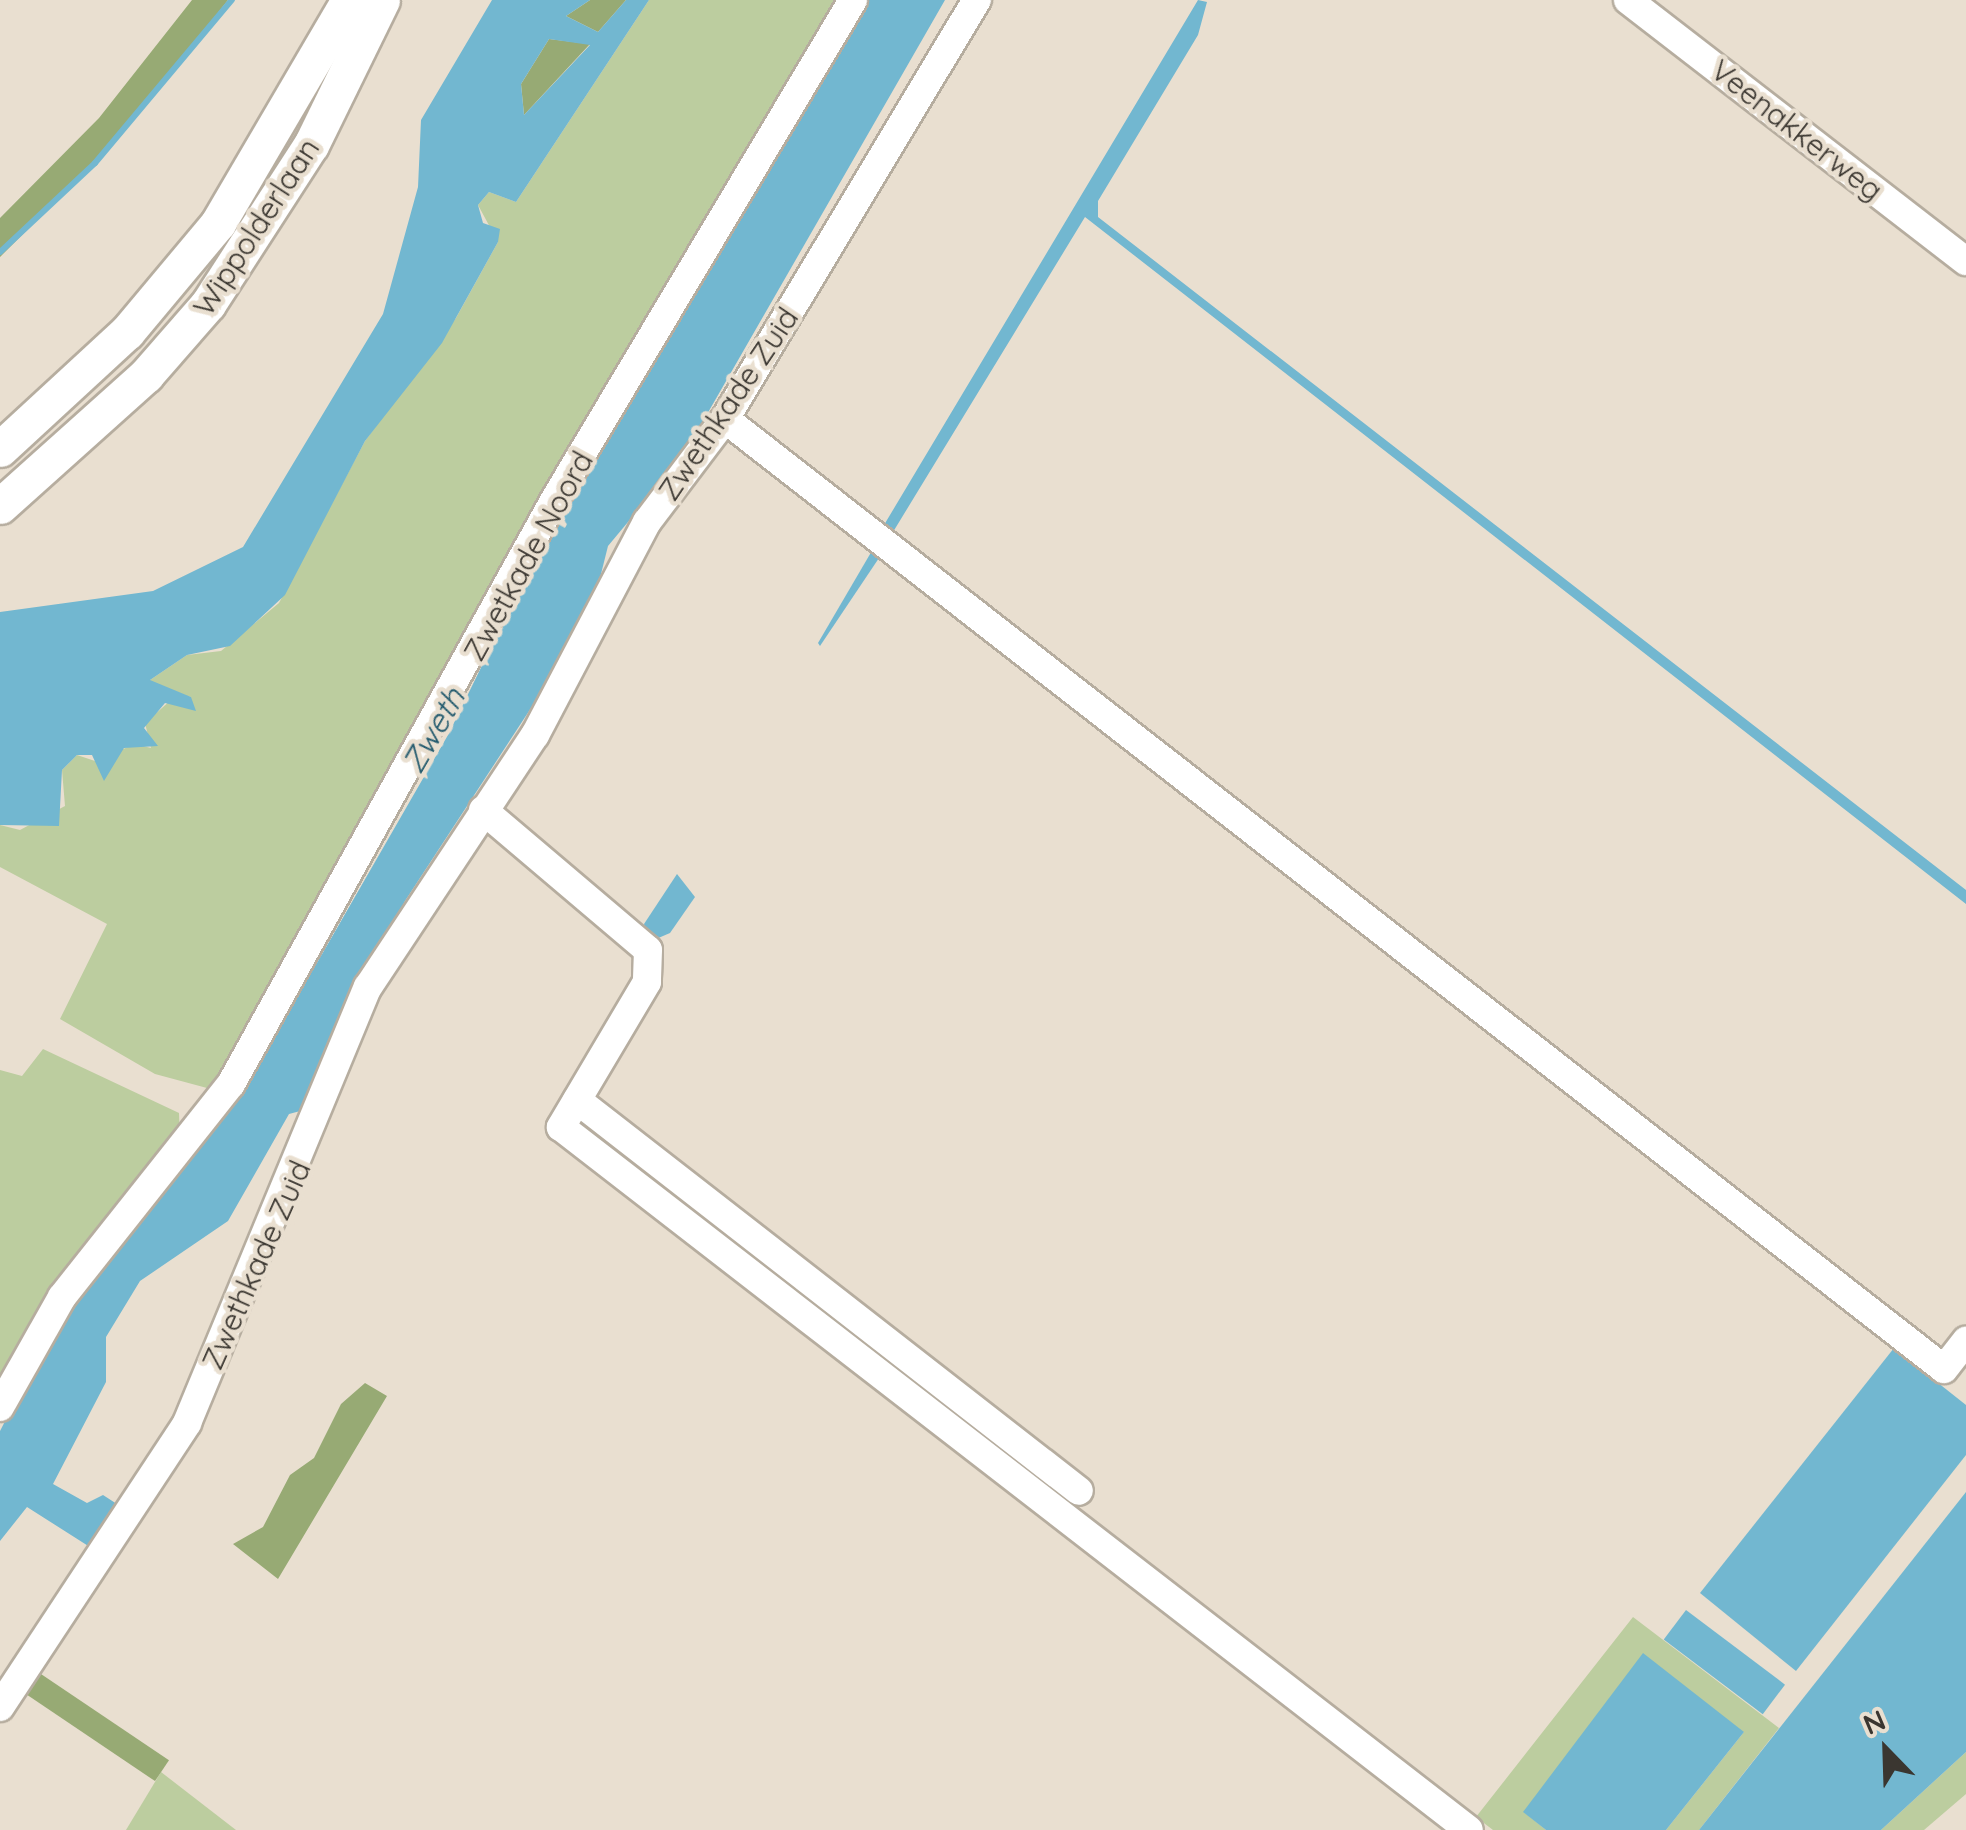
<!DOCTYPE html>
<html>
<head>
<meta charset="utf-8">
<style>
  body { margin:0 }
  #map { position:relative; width:1966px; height:1830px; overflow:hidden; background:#e9dfd0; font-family:Quicksand,sans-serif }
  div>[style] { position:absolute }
  .green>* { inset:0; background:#bccd9f }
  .forest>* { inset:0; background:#97aa74; transform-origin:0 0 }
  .water>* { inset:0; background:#72b7d0; transform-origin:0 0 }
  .stream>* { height:6px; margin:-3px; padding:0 3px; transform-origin:3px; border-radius:3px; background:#72b7d0 }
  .roads { filter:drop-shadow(2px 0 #b6ad9f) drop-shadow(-2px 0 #b6ad9f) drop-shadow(0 2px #b6ad9f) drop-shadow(0 -2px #b6ad9f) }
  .minor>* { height:28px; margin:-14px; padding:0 14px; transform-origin:14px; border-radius:14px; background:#fff }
  .major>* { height:35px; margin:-17.5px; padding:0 17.5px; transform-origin:17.5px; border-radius:17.5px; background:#fff }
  span { translate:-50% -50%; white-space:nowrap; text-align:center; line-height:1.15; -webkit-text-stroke:9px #e9dfd0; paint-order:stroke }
  .street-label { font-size:30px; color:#3a3630 }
  .water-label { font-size:32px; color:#245b6e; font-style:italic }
  .north { position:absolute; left:1836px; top:1700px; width:100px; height:100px; -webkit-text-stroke:8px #e9dfd0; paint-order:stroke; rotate:337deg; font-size:28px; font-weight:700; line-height:40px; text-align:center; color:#3a3630 }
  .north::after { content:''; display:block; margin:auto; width:35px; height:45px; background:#3a3630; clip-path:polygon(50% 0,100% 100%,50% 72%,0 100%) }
</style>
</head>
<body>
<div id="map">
  <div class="green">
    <div style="clip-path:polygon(649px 0,842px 0,226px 1074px,207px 1088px,155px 1074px,60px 1019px,107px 924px,0 867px,0 825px,20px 830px,65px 806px,62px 770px,77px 755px,95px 761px,135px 744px,151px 748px,145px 723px,171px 700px,186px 708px,191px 697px,151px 688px,150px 680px,187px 655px,221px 651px,279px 603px,365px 441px,456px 318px,498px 242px,478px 205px,489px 192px,516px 202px)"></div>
    <div style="clip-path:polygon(43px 1049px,179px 1113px,180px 1141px,0 1389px,0 1070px,22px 1076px)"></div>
    <div style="clip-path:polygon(1633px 1617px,1779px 1728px,1699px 1830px,1666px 1830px,1744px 1732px,1524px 1812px,1546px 1830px,1493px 1830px,1476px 1817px)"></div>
    <div style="clip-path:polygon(1966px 1752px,1966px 1794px,1924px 1830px,1881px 1830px)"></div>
    <div style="clip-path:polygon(161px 1772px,236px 1830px,126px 1830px)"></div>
  </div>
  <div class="forest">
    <div style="clip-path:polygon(192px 0,228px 0,120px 137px,0 257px,0 218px,99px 118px)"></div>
    <div style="clip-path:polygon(590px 0,626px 0,598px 32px,566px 16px)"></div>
    <div style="clip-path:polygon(549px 39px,590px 44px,524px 115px,521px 84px)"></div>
    <div style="clip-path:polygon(365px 1383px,387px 1396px,278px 1579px,233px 1544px,263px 1527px,290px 1475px,314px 1458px,341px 1404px)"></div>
    <div style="left:38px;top:1672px;width:158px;height:25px;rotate:34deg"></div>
  </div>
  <div class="water">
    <div style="clip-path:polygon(evenodd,492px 0,590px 0,566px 16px,598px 32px,626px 0,649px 0,516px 202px,489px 192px,478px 205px,483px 223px,500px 229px,498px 242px,442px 343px,365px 441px,285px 595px,230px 646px,187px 655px,150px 680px,191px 697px,196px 711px,165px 703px,144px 728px,158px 746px,124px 748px,104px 781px,92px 755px,77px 755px,62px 770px,59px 826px,0 825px,0 612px,153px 591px,243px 547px,383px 314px,418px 187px,421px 120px,492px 0,549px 39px,590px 45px,524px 115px,521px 84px,549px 39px)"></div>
    <div style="clip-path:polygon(867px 0,945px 0,683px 456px,608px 546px,597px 590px,548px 682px,405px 901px,304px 1110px,289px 1114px,228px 1221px,140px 1281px,106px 1337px,106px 1382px,53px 1484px,87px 1503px,103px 1495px,120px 1506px,93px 1549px,27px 1507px,0 1541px,0 1431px,45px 1344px,241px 1095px,448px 735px,543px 541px)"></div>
    <div style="clip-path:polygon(1198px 0,1207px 2px,1198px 35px,1098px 201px,1098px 217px,1966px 890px,1966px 904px,1085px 217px,893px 532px,884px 525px)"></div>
    <div style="clip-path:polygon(873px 549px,881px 555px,820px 646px,818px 643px)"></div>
    <div style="clip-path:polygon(677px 874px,695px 897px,670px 933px,649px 942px,644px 924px)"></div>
    <div style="clip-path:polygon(1894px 1348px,1966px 1405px,1966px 1455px,1796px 1671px,1700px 1593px)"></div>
    <div style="clip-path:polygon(1966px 1492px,1966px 1752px,1881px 1830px,1699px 1830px)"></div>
    <div style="left:1686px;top:1610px;width:124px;height:37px;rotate:37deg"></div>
    <div style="clip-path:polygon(1643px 1653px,1744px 1732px,1666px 1830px,1546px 1830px,1523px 1812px)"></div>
  </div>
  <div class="stream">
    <div style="left:0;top:252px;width:130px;rotate:-43.1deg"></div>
    <div style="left:95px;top:163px;width:213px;rotate:-50deg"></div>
  </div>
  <div class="roads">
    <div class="minor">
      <div style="left:1628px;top:0;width:427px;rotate:37.7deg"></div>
      <div style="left:725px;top:419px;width:1545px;rotate:37.93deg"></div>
      <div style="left:1944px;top:1369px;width:36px;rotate:-52deg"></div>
      <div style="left:483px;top:810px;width:216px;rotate:40.3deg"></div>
      <div style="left:648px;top:950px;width:32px;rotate:92deg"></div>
      <div style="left:647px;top:982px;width:169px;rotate:120.7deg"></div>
      <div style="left:561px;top:1127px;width:1148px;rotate:37.75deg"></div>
      <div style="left:577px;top:1100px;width:636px;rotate:37.91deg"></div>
      <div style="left:0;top:1407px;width:126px;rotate:-60.6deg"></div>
      <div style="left:62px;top:1297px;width:272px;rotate:-51.6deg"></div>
      <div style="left:231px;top:1084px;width:669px;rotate:-61.02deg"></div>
      <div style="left:555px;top:499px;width:581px;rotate:-59.15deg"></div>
      <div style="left:0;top:1707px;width:340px;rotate:-56.6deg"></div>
      <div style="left:187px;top:1423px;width:472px;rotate:-67.5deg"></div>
      <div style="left:368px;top:987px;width:302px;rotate:-56.5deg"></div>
      <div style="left:535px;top:735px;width:241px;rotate:-62.3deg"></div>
      <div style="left:647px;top:522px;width:129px;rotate:-52.9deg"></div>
      <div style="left:725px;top:419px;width:489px;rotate:-59deg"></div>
    </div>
    <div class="major">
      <div style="left:0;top:449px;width:173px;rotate:-42.7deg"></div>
      <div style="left:127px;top:332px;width:142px;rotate:-50.1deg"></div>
      <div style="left:218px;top:223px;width:259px;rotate:-59.6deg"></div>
      <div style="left:0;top:506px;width:196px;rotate:-41.9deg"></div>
      <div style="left:146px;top:375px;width:94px;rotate:-48.9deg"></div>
      <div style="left:208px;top:304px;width:189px;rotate:-57.1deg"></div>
      <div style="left:311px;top:145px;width:161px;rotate:-63.9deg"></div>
    </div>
  </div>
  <div class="street-label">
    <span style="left:1797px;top:130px;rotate:38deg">Veenakkerweg</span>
    <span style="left:256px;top:227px;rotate:-57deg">Wippolderlaan</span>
    <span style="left:728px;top:404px;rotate:-56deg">Zwethkade Zuid</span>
    <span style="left:528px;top:556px;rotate:-61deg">Zwetkade Noord</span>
    <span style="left:256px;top:1265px;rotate:-66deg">Zwethkade Zuid</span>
  </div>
  <div class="water-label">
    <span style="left:433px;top:730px;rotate:-60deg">Zweth</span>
  </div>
  <div class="north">N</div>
</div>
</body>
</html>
